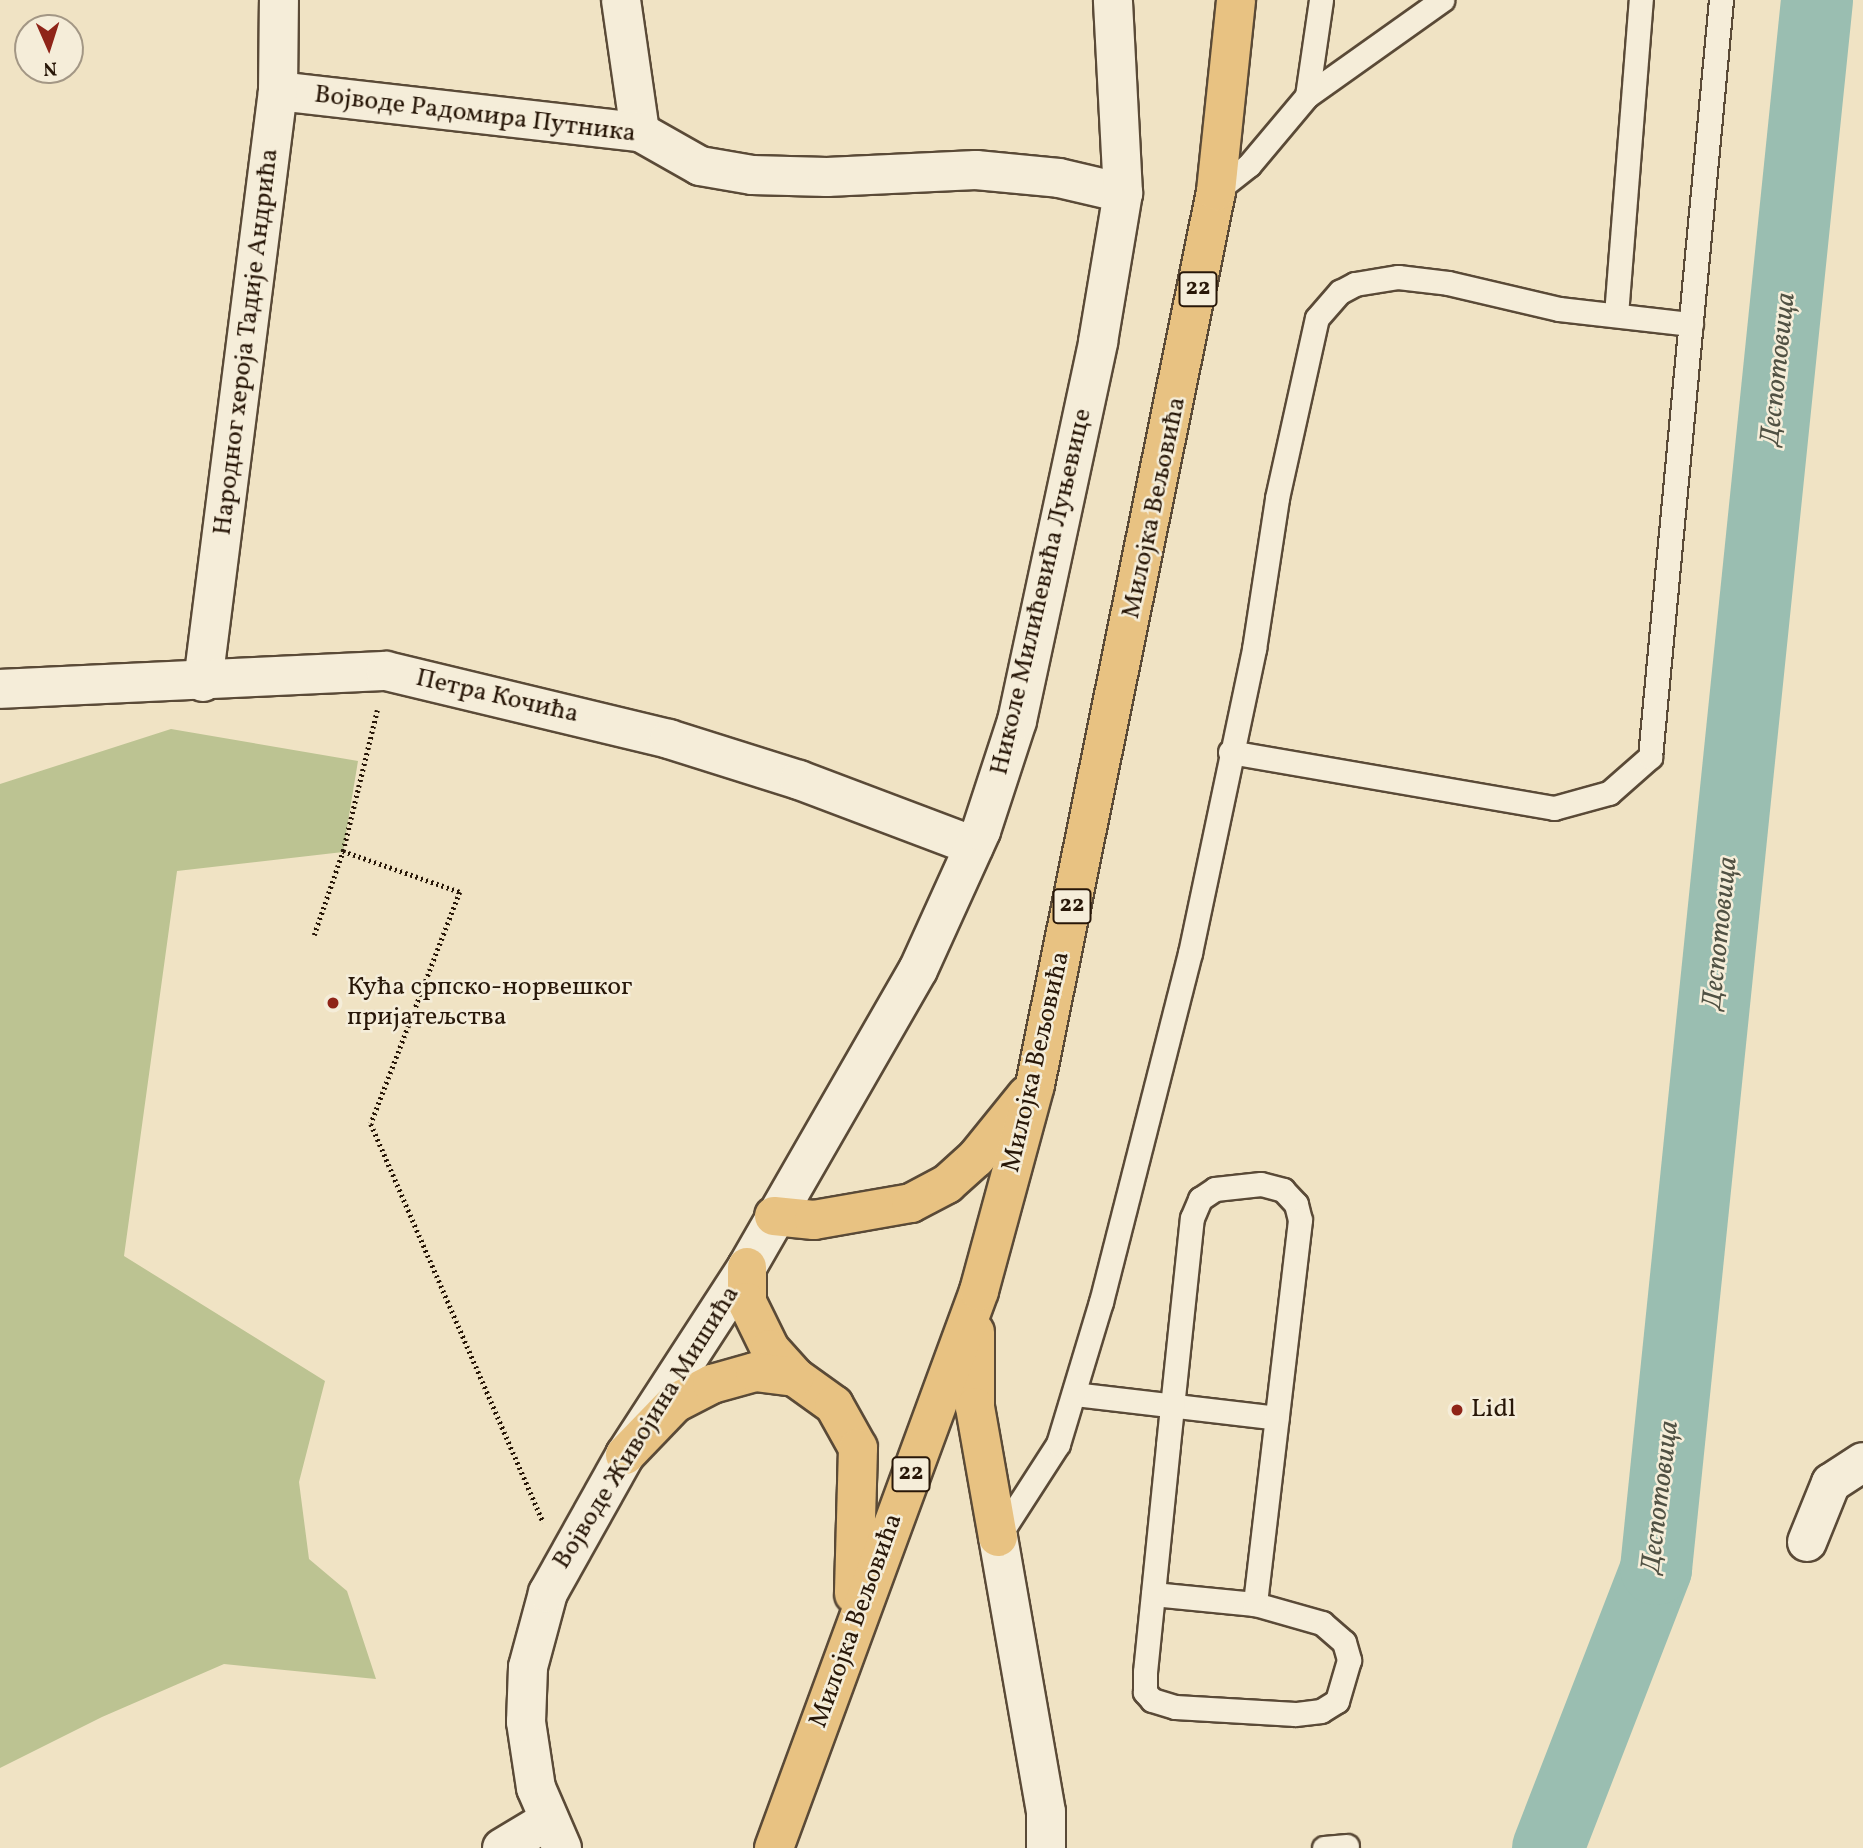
<!DOCTYPE html>
<html>
<head>
<meta charset="utf-8">
<style>
  body { margin:0 }
  #map { position:relative; width:1863px; height:1848px; overflow:hidden; background:#f0e3c4; font-family:Vollkorn,serif }
  div>[style] { position:absolute }
  .green>* { inset:0; background:#bcc392 }
  .river>* { height:72px; margin:-36px; padding:0 36px; transform-origin:36px; border-radius:36px; background:#9abeb1 }
  .path>* { height:4.5px; margin-top:-2.25px; transform-origin:0; background:repeating-linear-gradient(90deg,#281708 0 2px,transparent 0 5.5px) }
  .roads { filter:drop-shadow(2px 0 #5a4a37) drop-shadow(-2px 0 #5a4a37) drop-shadow(0 2px #5a4a37) drop-shadow(0 -2px #5a4a37) }
  .service>* { height:23px; margin:-11.5px; padding:0 11.5px; transform-origin:11.5px; border-radius:11.5px; background:#f5edd9 }
  .minor>* { height:38px; margin:-19px; padding:0 19px; transform-origin:19px; border-radius:19px; background:#f5edd9 }
  .tertiary>* { height:38px; margin:-19px; padding:0 19px; transform-origin:19px; border-radius:19px; background:#f5edd9 }
  .primary>* { height:38px; margin:-19px; padding:0 19px; transform-origin:19px; border-radius:19px; background:#e8c282 }
  .dots>* { width:19px; height:19px; translate:-50% -50%; box-sizing:border-box; border:4px solid #f5edd9; border-radius:50% }
  span { translate:-50% -50%; white-space:nowrap; text-align:center; line-height:1.15; -webkit-text-stroke:5px #f5edd9; paint-order:stroke }
  .shield-label span { padding:2px 5px; background:#f5edd9; border:2px solid; border-radius:5px; -webkit-text-stroke-width:0 }
  .shield-label { font-size:24px; color:#281708; font-weight:700 }
  .street-label { font-size:26px; color:#281708 }
  .poi-label { font-size:26px; color:#281708 }
  .left { translate:0 -50%; text-align:left }
  .water-label { font-size:28px; color:#505143; font-style:italic }
  .north { position:absolute; left:14px; top:14px; width:70px; height:70px; box-sizing:border-box; background:#f5edd9; border:2px solid #a39785; border-radius:50%; rotate:177deg; font-size:19px; font-weight:700; line-height:28px; text-align:center; color:#281708 }
  .north::after { content:''; display:block; margin:auto; width:24px; height:32px; background:#8f2418; clip-path:polygon(50% 0,100% 100%,50% 72%,0 100%) }
</style>
</head>
<body>
<div id="map">
  <div class="green">
    <div style="clip-path:polygon(171px 729px,358px 761px,343px 852px,177px 871px,124px 1256px,325px 1381px,299px 1482px,309px 1559px,347px 1591px,376px 1679px,224px 1664px,102px 1717px,0 1768px,0 784px)"></div>
  </div>
  <div class="river">
    <div style="left:1548px;top:1848px;width:299px;rotate:-68.8deg"></div>
    <div style="left:1656px;top:1569px;width:1577px;rotate:-84.14deg"></div>
  </div>
  <div class="path">
    <div style="left:343px;top:851px;width:124px;rotate:19.3deg"></div>
    <div style="left:460px;top:892px;width:248px;rotate:111deg"></div>
    <div style="left:371px;top:1124px;width:434px;rotate:66.6deg"></div>
    <div style="left:314px;top:935px;width:89px;rotate:-71deg"></div>
    <div style="left:343px;top:851px;width:145px;rotate:-76.4deg"></div>
  </div>
  <div class="roads">
    <div class="service">
      <div style="left:1307px;top:96px;width:166px;rotate:-35.4deg"></div>
      <div style="left:1216px;top:191px;width:42px;rotate:-38.2deg"></div>
      <div style="left:1249px;top:165px;width:90px;rotate:-50deg"></div>
      <div style="left:1307px;top:96px;width:97px;rotate:-81.7deg"></div>
      <div style="left:1616px;top:315px;width:316px;rotate:-85.5deg"></div>
      <div style="left:1230px;top:752px;width:329px;rotate:9.8deg"></div>
      <div style="left:1554px;top:808px;width:57px;rotate:-15.3deg"></div>
      <div style="left:1609px;top:793px;width:55px;rotate:-41.3deg"></div>
      <div style="left:1650px;top:757px;width:760px;rotate:-84.64deg"></div>
      <div style="left:1074px;top:1394px;width:204px;rotate:6.7deg"></div>
      <div style="left:998px;top:1537px;width:111px;rotate:-57.2deg"></div>
      <div style="left:1058px;top:1444px;width:148px;rotate:-73.2deg"></div>
      <div style="left:1101px;top:1302px;width:360px;rotate:-75.7deg"></div>
      <div style="left:1190px;top:953px;width:311px;rotate:-78.1deg"></div>
      <div style="left:1254px;top:649px;width:153px;rotate:-81.3deg"></div>
      <div style="left:1277px;top:498px;width:184px;rotate:-77.5deg"></div>
      <div style="left:1317px;top:318px;width:35px;rotate:-49deg"></div>
      <div style="left:1340px;top:292px;width:17px;rotate:-28deg"></div>
      <div style="left:1355px;top:284px;width:44px;rotate:-9.2deg"></div>
      <div style="left:1398px;top:277px;width:50px;rotate:6.8deg"></div>
      <div style="left:1448px;top:283px;width:114px;rotate:13.2deg"></div>
      <div style="left:1559px;top:309px;width:133px;rotate:6.5deg"></div>
      <div style="left:1153px;top:1594px;width:102px;rotate:5.6deg"></div>
      <div style="left:1255px;top:1604px;width:70px;rotate:15.8deg"></div>
      <div style="left:1322px;top:1623px;width:29px;rotate:41deg"></div>
      <div style="left:1344px;top:1642px;width:19px;rotate:74deg"></div>
      <div style="left:1349px;top:1660px;width:43px;rotate:106.3deg"></div>
      <div style="left:1337px;top:1701px;width:19px;rotate:148deg"></div>
      <div style="left:1321px;top:1711px;width:26px;rotate:173deg"></div>
      <div style="left:1295px;top:1714px;width:120px;rotate:-176.7deg"></div>
      <div style="left:1175px;top:1707px;width:24px;rotate:-163deg"></div>
      <div style="left:1152px;top:1700px;width:11px;rotate:-131deg"></div>
      <div style="left:1145px;top:1692px;width:20px;rotate:-90deg"></div>
      <div style="left:1145px;top:1672px;width:228px;rotate:-84.2deg"></div>
      <div style="left:1168px;top:1445px;width:228px;rotate:-84deg"></div>
      <div style="left:1192px;top:1218px;width:21px;rotate:-67deg"></div>
      <div style="left:1200px;top:1199px;width:18px;rotate:-34deg"></div>
      <div style="left:1215px;top:1189px;width:46px;rotate:-6.2deg"></div>
      <div style="left:1261px;top:1184px;width:23px;rotate:15deg"></div>
      <div style="left:1283px;top:1190px;width:19px;rotate:47deg"></div>
      <div style="left:1296px;top:1204px;width:16px;rotate:76deg"></div>
      <div style="left:1300px;top:1220px;width:387px;rotate:96.7deg"></div>
      <div style="left:1324px;top:1848px;width:23px;rotate:-5deg"></div>
    </div>
    <div class="minor">
      <div style="left:621px;top:0;width:133px;rotate:81.8deg"></div>
      <div style="left:278px;top:91px;width:364px;rotate:6.5deg"></div>
      <div style="left:640px;top:132px;width:69px;rotate:29.5deg"></div>
      <div style="left:700px;top:166px;width:53px;rotate:9.8deg"></div>
      <div style="left:752px;top:175px;width:75px;rotate:1.5deg"></div>
      <div style="left:827px;top:177px;width:149px;rotate:-2.7deg"></div>
      <div style="left:976px;top:170px;width:83px;rotate:5.5deg"></div>
      <div style="left:1059px;top:178px;width:66px;rotate:13.2deg"></div>
      <div style="left:203px;top:682px;width:596px;rotate:-82.77deg"></div>
      <div style="left:278px;top:91px;width:91px;rotate:-89.4deg"></div>
      <div style="left:0;top:689px;width:386px;rotate:-2.7deg"></div>
      <div style="left:386px;top:671px;width:291px;rotate:13.5deg"></div>
      <div style="left:669px;top:739px;width:136px;rotate:17.5deg"></div>
      <div style="left:799px;top:780px;width:187px;rotate:20.7deg"></div>
      <div style="left:998px;top:1537px;width:279px;rotate:80.1deg"></div>
      <div style="left:1046px;top:1812px;width:36px;rotate:90deg"></div>
      <div style="left:1807px;top:1542px;width:64px;rotate:-67.9deg"></div>
      <div style="left:1831px;top:1483px;width:38px;rotate:-33deg"></div>
    </div>
    <div class="tertiary">
      <div style="left:502px;top:1848px;width:52px;rotate:-31deg"></div>
      <div style="left:562px;top:1848px;width:65px;rotate:-113.4deg"></div>
      <div style="left:536px;top:1788px;width:67px;rotate:-98.6deg"></div>
      <div style="left:526px;top:1722px;width:55px;rotate:-87.9deg"></div>
      <div style="left:528px;top:1667px;width:77px;rotate:-74.9deg"></div>
      <div style="left:548px;top:1593px;width:158px;rotate:-60.8deg"></div>
      <div style="left:625px;top:1455px;width:224px;rotate:-57deg"></div>
      <div style="left:747px;top:1267px;width:343px;rotate:-60.1deg"></div>
      <div style="left:918px;top:970px;width:153px;rotate:-65.6deg"></div>
      <div style="left:981px;top:831px;width:116px;rotate:-71.9deg"></div>
      <div style="left:1017px;top:721px;width:388px;rotate:-77.9deg"></div>
      <div style="left:1098px;top:342px;width:151px;rotate:-80.5deg"></div>
      <div style="left:1123px;top:193px;width:193px;rotate:-93deg"></div>
    </div>
    <div class="primary">
      <div style="left:774px;top:1216px;width:40px;rotate:5.7deg"></div>
      <div style="left:814px;top:1220px;width:98px;rotate:-9.9deg"></div>
      <div style="left:911px;top:1203px;width:41px;rotate:-27.8deg"></div>
      <div style="left:947px;top:1184px;width:39px;rotate:-42deg"></div>
      <div style="left:976px;top:1158px;width:81px;rotate:-51deg"></div>
      <div style="left:747px;top:1267px;width:35px;rotate:90deg"></div>
      <div style="left:747px;top:1302px;width:52px;rotate:63.9deg"></div>
      <div style="left:770px;top:1349px;width:38px;rotate:48deg"></div>
      <div style="left:795px;top:1377px;width:48px;rotate:35.7deg"></div>
      <div style="left:834px;top:1405px;width:49px;rotate:60.8deg"></div>
      <div style="left:858px;top:1448px;width:146px;rotate:91.6deg"></div>
      <div style="left:975px;top:1332px;width:75px;rotate:90deg"></div>
      <div style="left:975px;top:1407px;width:132px;rotate:80deg"></div>
      <div style="left:625px;top:1455px;width:72px;rotate:-46.1deg"></div>
      <div style="left:675px;top:1403px;width:42px;rotate:-27.2deg"></div>
      <div style="left:712px;top:1384px;width:45px;rotate:-15.6deg"></div>
      <div style="left:755px;top:1372px;width:40px;rotate:7.1deg"></div>
      <div style="left:774px;top:1848px;width:594px;rotate:-69.79deg"></div>
      <div style="left:979px;top:1291px;width:213px;rotate:-74.8deg"></div>
      <div style="left:1035px;top:1085px;width:912px;rotate:-78.55deg"></div>
      <div style="left:1216px;top:191px;width:192px;rotate:-84deg"></div>
    </div>
  </div>
  <div class="dots">
    <div style="left:333px;top:1003px;background:#8f2418"></div>
    <div style="left:1457px;top:1410px;background:#8f2418"></div>
  </div>
  <div class="shield-label">
    <span style="left:1198px;top:289px">22</span>
    <span style="left:1072px;top:906px">22</span>
    <span style="left:911px;top:1474px">22</span>
  </div>
  <div class="street-label">
    <span style="left:475px;top:115px;rotate:7deg">Војводе Радомира Путника</span>
    <span style="left:247px;top:342px;rotate:-83deg">Народног хероја Тадије Андрића</span>
    <span style="left:1155px;top:508px;rotate:-78deg">Милојка Вељовића</span>
    <span style="left:1042px;top:592px;rotate:-77deg">Николе Милићевића Луњевице</span>
    <span style="left:497px;top:697px;rotate:13deg">Петра Кочића</span>
    <span style="left:1037px;top:1062px;rotate:-77deg">Милојка Вељовића</span>
    <span style="left:647px;top:1428px;rotate:-58deg">Војводе Живојина Мишића</span>
    <span style="left:857px;top:1621px;rotate:-70deg">Милојка Вељовића</span>
  </div>
  <div class="poi-label">
    <span class="left" style="left:347px;top:1003px">Кућа српско-норвешког<br>пријатељства</span>
    <span class="left" style="left:1471px;top:1410px">Lidl</span>
  </div>
  <div class="water-label">
    <span style="left:1779px;top:369px;rotate:-84deg">Деспотовица</span>
    <span style="left:1721px;top:933px;rotate:-84deg">Деспотовица</span>
    <span style="left:1661px;top:1497px;rotate:-83deg">Деспотовица</span>
  </div>
  <div class="north">N</div>
</div>
</body>
</html>
